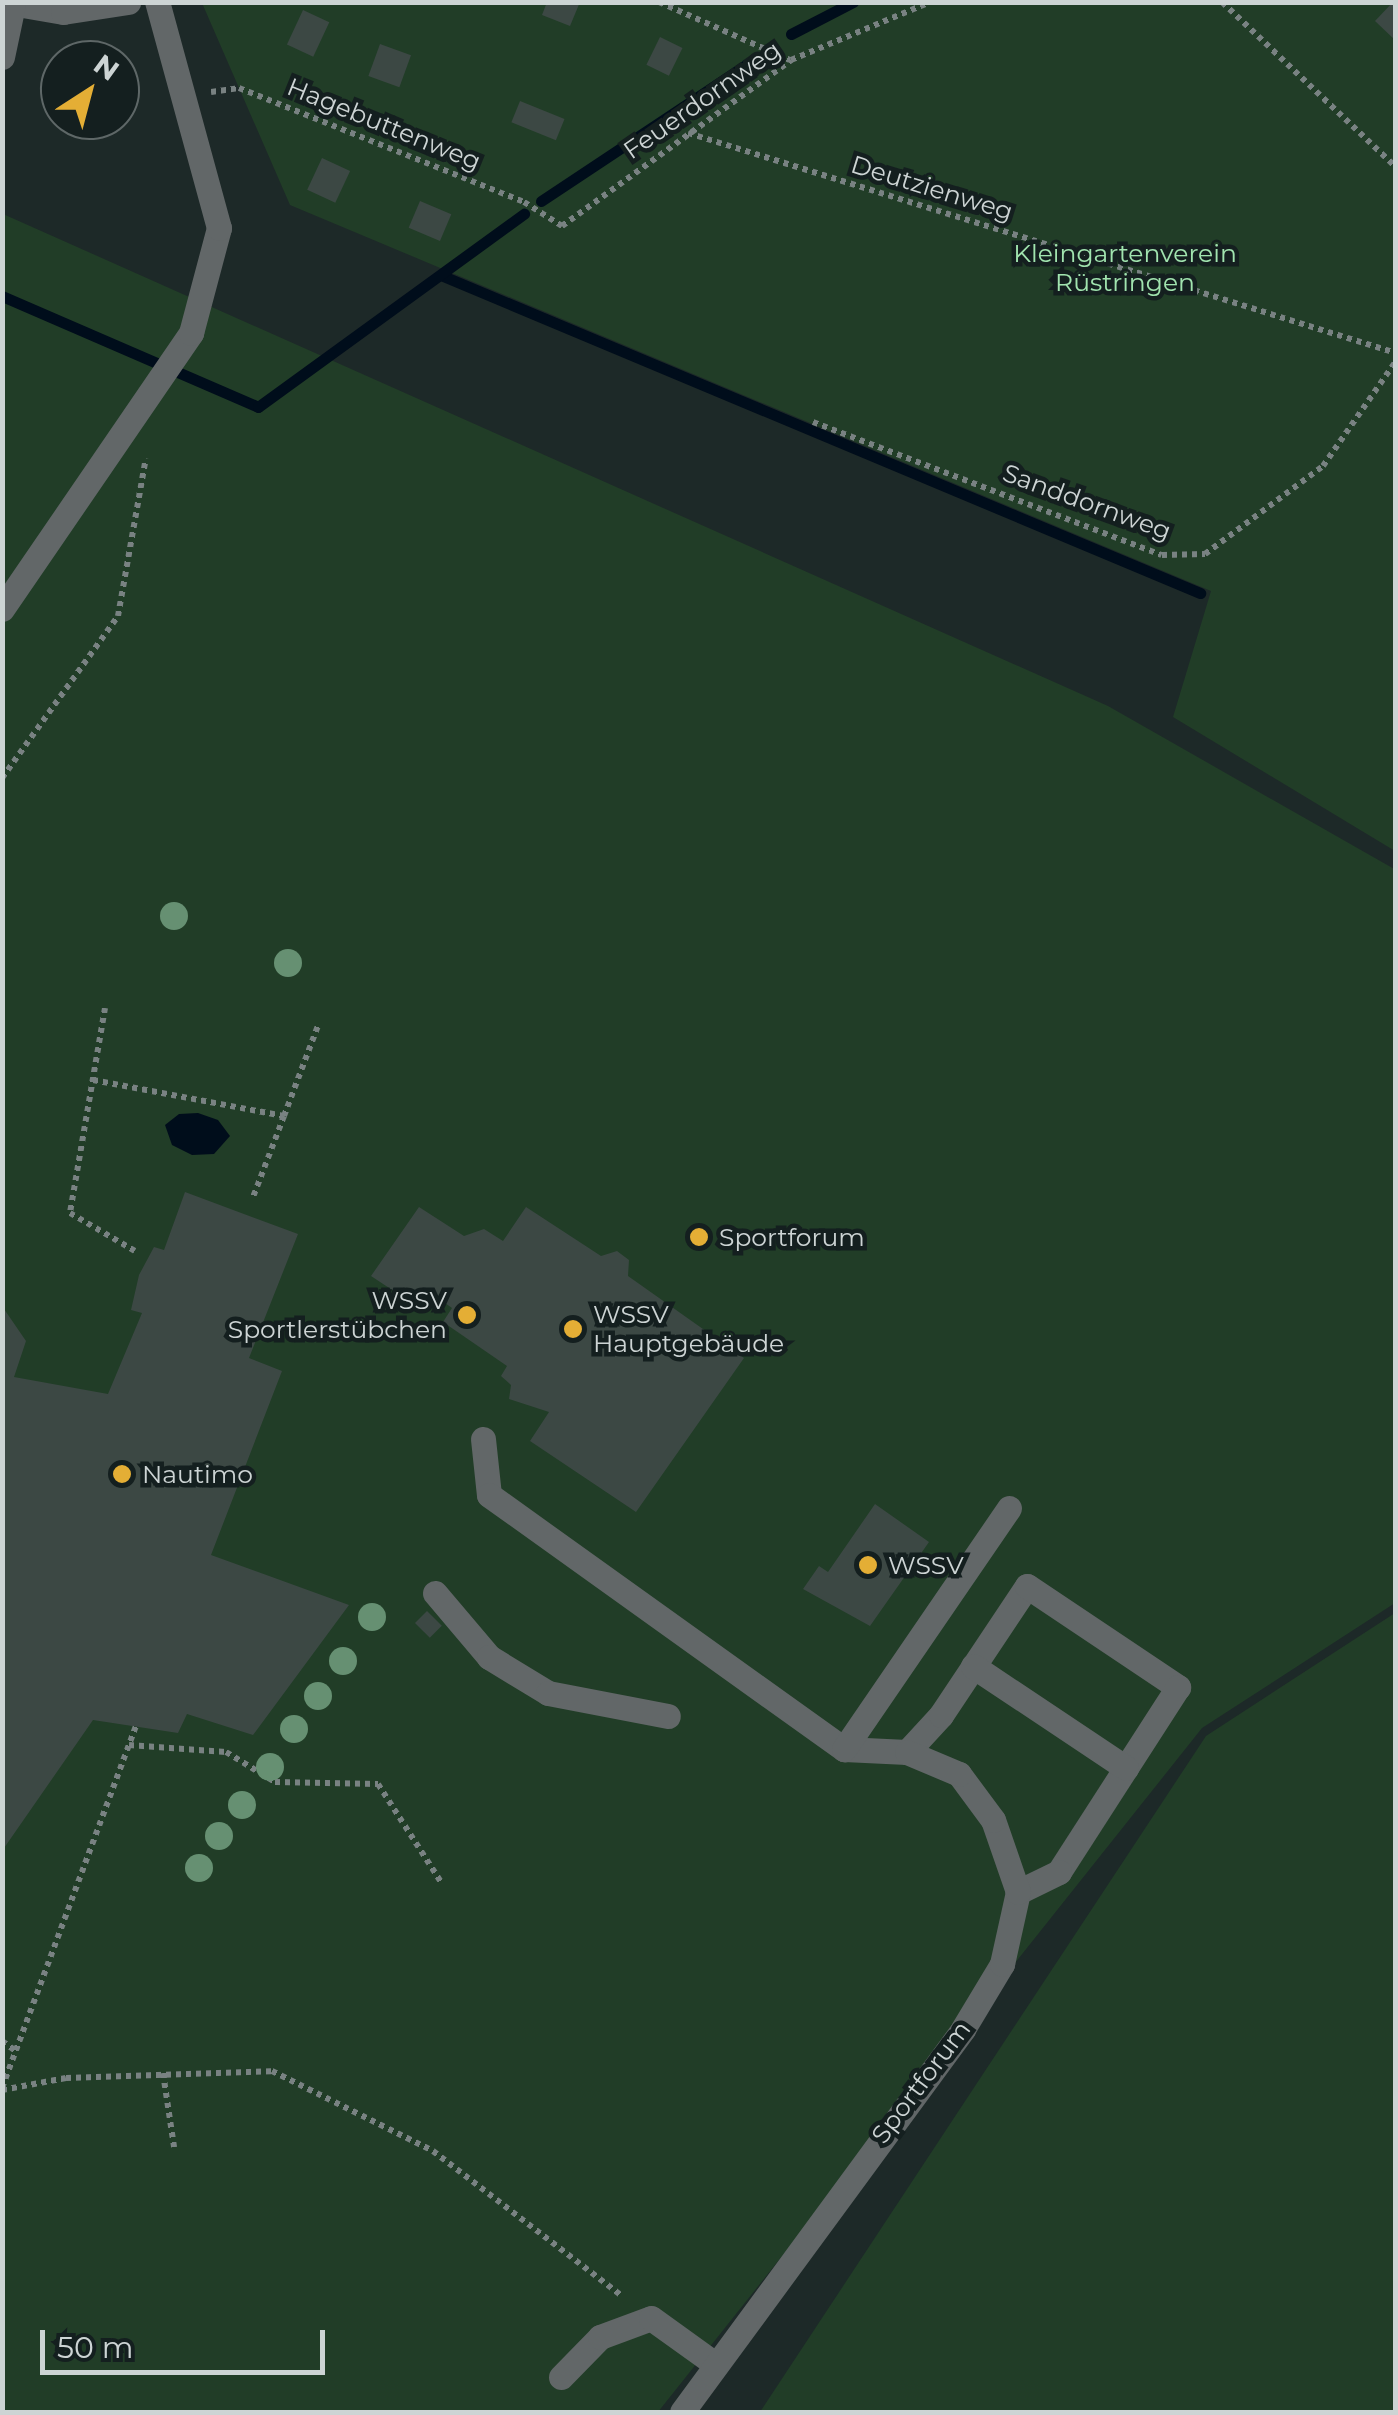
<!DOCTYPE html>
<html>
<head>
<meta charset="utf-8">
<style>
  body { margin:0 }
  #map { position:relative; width:1398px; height:2415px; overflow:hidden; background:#1d2928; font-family:Montserrat,sans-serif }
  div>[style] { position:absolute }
  .green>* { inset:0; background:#213d27 }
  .water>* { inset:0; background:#000d1b }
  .stream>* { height:11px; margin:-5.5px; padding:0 5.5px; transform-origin:5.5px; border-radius:5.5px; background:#000d1b }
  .building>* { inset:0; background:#3c4844; transform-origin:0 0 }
  .path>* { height:6px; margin-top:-3px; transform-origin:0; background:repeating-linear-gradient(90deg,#798282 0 5px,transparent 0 10px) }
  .minor>* { height:25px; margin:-12.5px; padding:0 12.5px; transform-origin:12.5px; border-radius:12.5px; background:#626768 }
  .trees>* { width:28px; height:28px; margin:-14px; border-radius:50%; background:#669072 }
  .dots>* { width:28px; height:28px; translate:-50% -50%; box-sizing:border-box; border:5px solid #141f1f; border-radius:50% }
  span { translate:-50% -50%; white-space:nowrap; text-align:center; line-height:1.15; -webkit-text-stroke:9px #141f1f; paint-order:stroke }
  .street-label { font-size:25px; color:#cdd4d4 }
  .park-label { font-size:25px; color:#a1e4af }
  .poi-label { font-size:25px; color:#cdd4d4 }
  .left { translate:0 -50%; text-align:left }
  .right { translate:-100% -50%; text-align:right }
  .frame { position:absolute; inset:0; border:5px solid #cdd4d4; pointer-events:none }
  .north { position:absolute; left:40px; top:40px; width:100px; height:100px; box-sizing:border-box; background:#141f1f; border:2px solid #5e6767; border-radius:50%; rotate:36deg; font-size:28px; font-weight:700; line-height:40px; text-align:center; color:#cdd4d4 }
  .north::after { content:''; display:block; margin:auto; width:35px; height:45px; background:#e4ae35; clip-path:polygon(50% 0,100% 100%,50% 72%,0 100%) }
  .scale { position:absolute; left:40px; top:2330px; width:285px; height:45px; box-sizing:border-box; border:5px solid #cdd4d4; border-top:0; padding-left:12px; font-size:30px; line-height:35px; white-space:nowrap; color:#cdd4d4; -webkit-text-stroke:8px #141f1f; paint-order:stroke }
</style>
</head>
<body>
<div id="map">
  <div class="green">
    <div style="clip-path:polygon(202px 3px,1395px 3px,1395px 851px,1173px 717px,1211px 591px,290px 205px)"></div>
    <div style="clip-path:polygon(3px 214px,1108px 706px,1396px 870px,1395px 1603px,1202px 1728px,658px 2412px,3px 2412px)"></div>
    <div style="clip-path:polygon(1395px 1613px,1395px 2412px,760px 2412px,1206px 1736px)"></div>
  </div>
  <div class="water">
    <div style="clip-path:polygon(198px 1113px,218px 1120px,230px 1136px,214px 1154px,192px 1155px,172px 1145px,165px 1125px,179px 1114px)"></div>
  </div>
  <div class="stream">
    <div style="left:791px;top:34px;width:70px;rotate:-27.3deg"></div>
    <div style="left:541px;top:201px;width:247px;rotate:-33.6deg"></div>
    <div style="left:443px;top:276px;width:821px;rotate:22.72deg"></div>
    <div style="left:2px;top:296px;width:279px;rotate:23.4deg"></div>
    <div style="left:258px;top:407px;width:329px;rotate:-36deg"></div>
  </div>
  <div class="building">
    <div style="clip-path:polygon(547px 2px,580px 2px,570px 26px,542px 15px)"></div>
    <div style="clip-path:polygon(1393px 2px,1396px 2px,1396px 41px,1375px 21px)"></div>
    <div style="left:303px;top:10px;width:29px;height:38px;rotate:25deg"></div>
    <div style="left:660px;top:37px;width:25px;height:31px;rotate:26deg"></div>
    <div style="left:380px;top:44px;width:33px;height:34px;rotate:20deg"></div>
    <div style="left:520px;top:101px;width:48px;height:23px;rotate:22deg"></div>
    <div style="left:322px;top:158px;width:31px;height:35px;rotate:25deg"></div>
    <div style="left:420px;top:201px;width:34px;height:29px;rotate:23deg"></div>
    <div style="clip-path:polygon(185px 1192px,298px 1234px,249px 1358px,282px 1371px,211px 1555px,349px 1605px,253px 1735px,187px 1714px,178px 1733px,93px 1720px,2px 1851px,2px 1306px,26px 1341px,14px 1377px,108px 1394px,142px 1313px,131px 1310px,139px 1275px,154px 1247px,164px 1250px)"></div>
    <div style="clip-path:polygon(419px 1207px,464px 1236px,484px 1229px,503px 1241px,526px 1207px,601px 1256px,617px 1251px,629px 1260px,628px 1276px,744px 1358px,636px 1512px,530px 1441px,549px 1412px,509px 1399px,511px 1385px,501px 1376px,507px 1366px,443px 1322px,452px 1308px,435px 1296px,424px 1311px,371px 1276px)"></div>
    <div style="clip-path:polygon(875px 1504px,929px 1542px,870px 1626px,803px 1589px,819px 1566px,828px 1572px)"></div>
    <div style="left:427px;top:1611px;width:21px;height:17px;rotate:45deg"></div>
  </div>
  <div class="path">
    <div style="left:659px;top:2px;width:143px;rotate:23.9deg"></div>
    <div style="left:1222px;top:2px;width:240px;rotate:43.5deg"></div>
    <div style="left:211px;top:92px;width:28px;rotate:-8deg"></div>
    <div style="left:239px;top:88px;width:307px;rotate:21.8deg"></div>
    <div style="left:524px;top:202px;width:45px;rotate:32.3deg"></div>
    <div style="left:562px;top:226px;width:283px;rotate:-35.9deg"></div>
    <div style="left:791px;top:60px;width:151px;rotate:-22.6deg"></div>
    <div style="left:688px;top:133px;width:741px;rotate:17.26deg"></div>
    <div style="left:813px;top:422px;width:373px;rotate:20.9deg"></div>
    <div style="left:1162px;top:555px;width:43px;rotate:-1.3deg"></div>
    <div style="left:1205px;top:554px;width:147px;rotate:-36.7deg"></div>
    <div style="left:1323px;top:466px;width:128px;rotate:-55.2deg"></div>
    <div style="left:2px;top:778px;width:199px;rotate:-54.4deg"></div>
    <div style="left:118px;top:616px;width:160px;rotate:-80deg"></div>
    <div style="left:105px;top:1008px;width:208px;rotate:99.7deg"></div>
    <div style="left:70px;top:1213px;width:75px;rotate:30.3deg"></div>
    <div style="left:93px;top:1080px;width:194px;rotate:10.7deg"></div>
    <div style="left:284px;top:1116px;width:87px;rotate:110.9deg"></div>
    <div style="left:284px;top:1116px;width:99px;rotate:-69.4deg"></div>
    <div style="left:129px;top:1745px;width:97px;rotate:4.1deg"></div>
    <div style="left:226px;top:1752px;width:57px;rotate:31.5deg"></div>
    <div style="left:275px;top:1782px;width:103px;rotate:1.1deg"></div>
    <div style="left:378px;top:1784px;width:117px;rotate:57.3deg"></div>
    <div style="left:2px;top:2041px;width:17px;rotate:36deg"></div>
    <div style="left:163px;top:2073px;width:75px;rotate:81.5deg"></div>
    <div style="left:2px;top:2088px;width:386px;rotate:-69.7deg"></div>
    <div style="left:2px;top:2090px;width:65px;rotate:-10.6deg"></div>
    <div style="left:66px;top:2078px;width:206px;rotate:-1.9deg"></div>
    <div style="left:272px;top:2071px;width:180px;rotate:26.4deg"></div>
    <div style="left:433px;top:2151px;width:238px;rotate:37.5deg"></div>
  </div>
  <div class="minor">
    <div style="left:5px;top:2px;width:59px;rotate:9.8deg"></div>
    <div style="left:63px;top:12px;width:66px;rotate:-8.7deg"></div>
    <div style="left:2px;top:57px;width:53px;rotate:-78.1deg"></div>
    <div style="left:2px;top:609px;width:335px;rotate:-55.6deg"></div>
    <div style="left:191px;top:333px;width:109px;rotate:-75.1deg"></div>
    <div style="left:219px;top:228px;width:234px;rotate:-105.3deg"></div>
    <div style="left:483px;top:1439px;width:56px;rotate:83.9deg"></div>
    <div style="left:489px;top:1495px;width:437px;rotate:35.6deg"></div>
    <div style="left:844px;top:1749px;width:63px;rotate:2.7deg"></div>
    <div style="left:907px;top:1752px;width:50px;rotate:-47.4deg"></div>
    <div style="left:941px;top:1715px;width:155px;rotate:-56.3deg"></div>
    <div style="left:1027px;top:1586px;width:182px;rotate:33.8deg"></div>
    <div style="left:1178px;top:1687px;width:220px;rotate:122.8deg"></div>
    <div style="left:1059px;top:1872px;width:46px;rotate:154deg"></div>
    <div style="left:435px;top:1593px;width:84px;rotate:49.8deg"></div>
    <div style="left:489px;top:1657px;width:69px;rotate:31.4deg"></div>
    <div style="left:548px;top:1693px;width:122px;rotate:10.9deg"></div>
    <div style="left:973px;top:1666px;width:184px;rotate:33.7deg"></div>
    <div style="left:844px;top:1749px;width:292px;rotate:-55.6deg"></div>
    <div style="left:561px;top:2377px;width:56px;rotate:-45.7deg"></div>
    <div style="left:600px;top:2337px;width:54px;rotate:-20.4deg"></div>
    <div style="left:651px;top:2318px;width:79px;rotate:35.7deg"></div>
    <div style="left:682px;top:2412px;width:475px;rotate:-53.7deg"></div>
    <div style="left:963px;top:2029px;width:76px;rotate:-59deg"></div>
    <div style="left:1002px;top:1964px;width:74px;rotate:-77.5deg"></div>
    <div style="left:1018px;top:1892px;width:76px;rotate:-109.1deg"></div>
    <div style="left:993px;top:1820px;width:57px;rotate:-126.5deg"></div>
    <div style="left:959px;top:1774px;width:56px;rotate:-157.1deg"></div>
  </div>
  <div class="trees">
    <div style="left:174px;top:916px"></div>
    <div style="left:288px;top:963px"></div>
    <div style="left:372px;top:1617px"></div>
    <div style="left:343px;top:1661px"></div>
    <div style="left:318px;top:1696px"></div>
    <div style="left:294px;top:1729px"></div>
    <div style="left:270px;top:1767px"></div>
    <div style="left:242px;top:1805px"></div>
    <div style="left:219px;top:1836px"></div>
    <div style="left:199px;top:1868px"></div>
  </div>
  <div class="dots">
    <div style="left:699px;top:1237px;background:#e4ae35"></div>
    <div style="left:467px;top:1315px;background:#e4ae35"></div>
    <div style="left:573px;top:1329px;background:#e4ae35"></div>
    <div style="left:122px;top:1474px;background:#e4ae35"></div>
    <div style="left:868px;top:1565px;background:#e4ae35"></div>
  </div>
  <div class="street-label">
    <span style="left:702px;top:100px;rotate:-35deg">Feuerdornweg</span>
    <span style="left:384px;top:124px;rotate:22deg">Hagebuttenweg</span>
    <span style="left:932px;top:188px;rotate:17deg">Deutzienweg</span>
    <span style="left:1087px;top:502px;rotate:20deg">Sanddornweg</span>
    <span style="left:921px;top:2082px;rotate:-53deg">Sportforum</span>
  </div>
  <div class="park-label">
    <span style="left:1125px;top:268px">Kleingartenverein<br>Rüstringen</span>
  </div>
  <div class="poi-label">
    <span class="left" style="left:719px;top:1237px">Sportforum</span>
    <span class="right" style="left:447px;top:1315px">WSSV<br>Sportlerstübchen</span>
    <span class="left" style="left:593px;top:1329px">WSSV<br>Hauptgebäude</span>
    <span class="left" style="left:142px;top:1474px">Nautimo</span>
    <span class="left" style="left:888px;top:1565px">WSSV</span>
  </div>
  <div class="frame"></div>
  <div class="north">N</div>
  <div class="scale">50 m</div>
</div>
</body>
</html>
